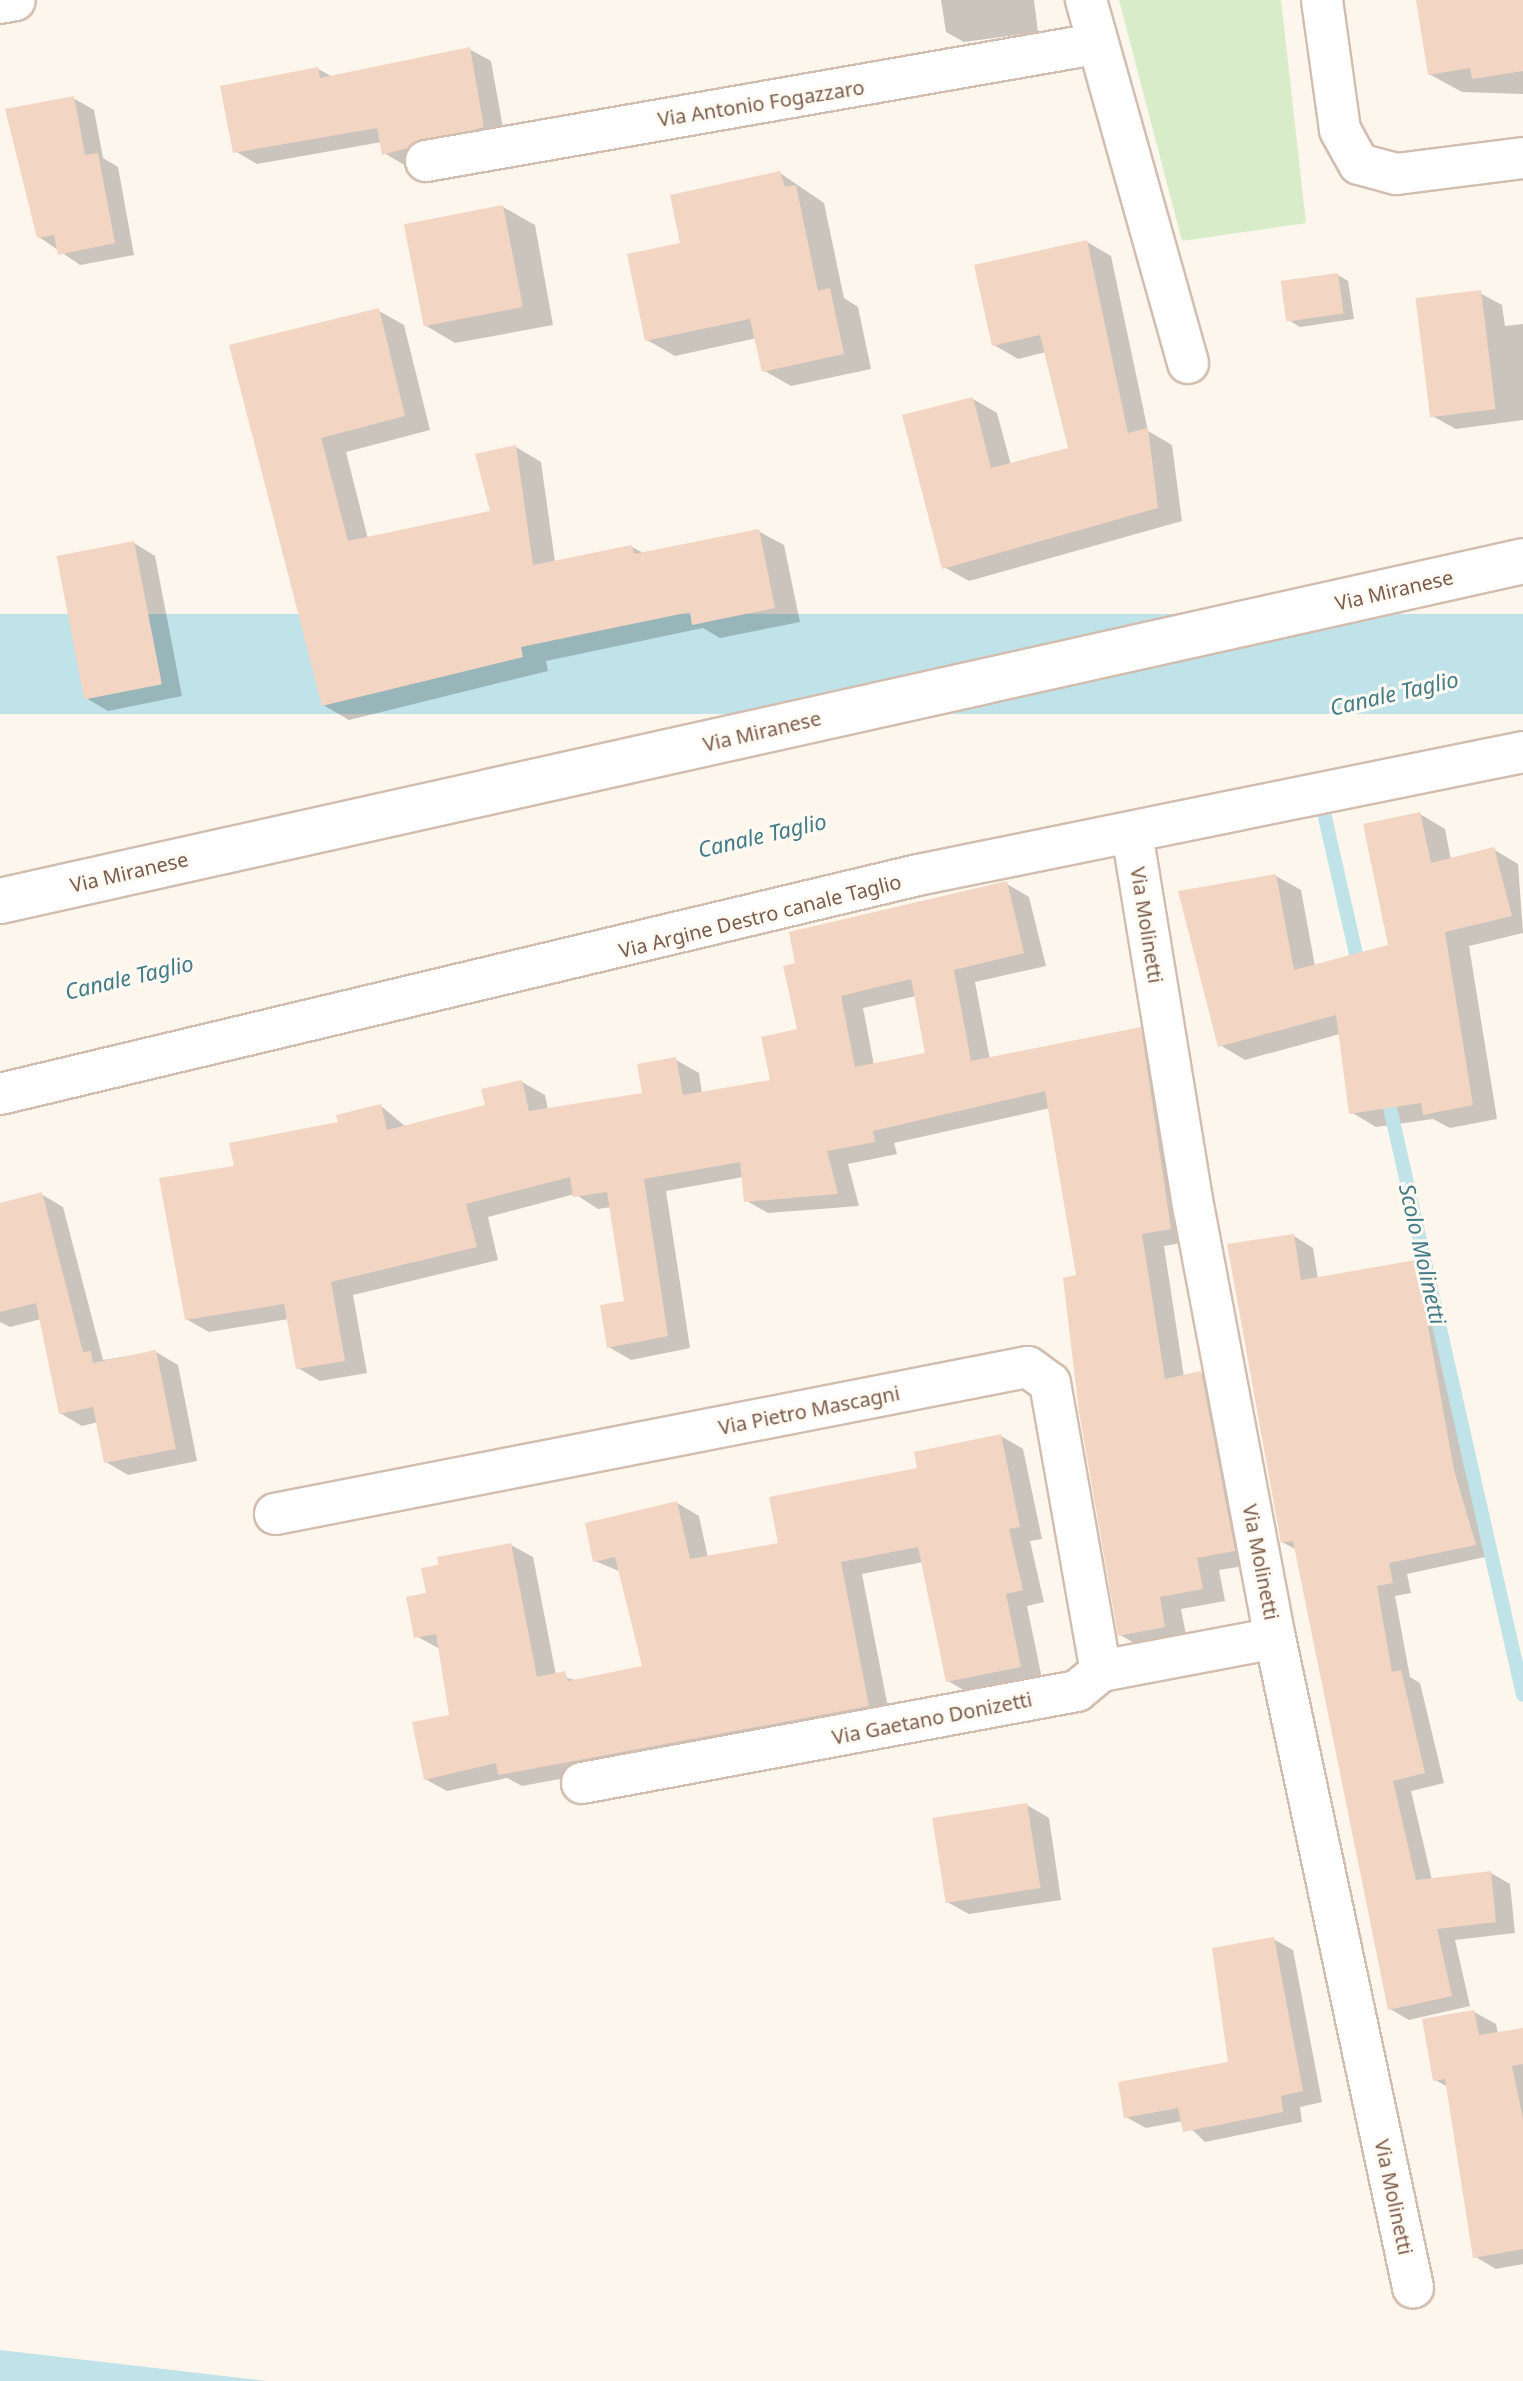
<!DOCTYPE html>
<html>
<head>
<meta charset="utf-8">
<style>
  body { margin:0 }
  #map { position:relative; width:1523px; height:2381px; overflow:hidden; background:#fdf6ec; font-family:"Noto Sans",sans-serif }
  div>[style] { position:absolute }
  .green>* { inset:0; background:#d8ecc9 }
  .water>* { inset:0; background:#bfe3e8; transform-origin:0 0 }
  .shadow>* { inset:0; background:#0003 }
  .stream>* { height:14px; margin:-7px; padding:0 7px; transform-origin:7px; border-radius:7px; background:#bfe3e8 }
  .building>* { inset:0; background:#f3d5c3; transform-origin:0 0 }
  .roads { filter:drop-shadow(2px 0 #d1beb0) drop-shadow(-2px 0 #d1beb0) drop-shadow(0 2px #d1beb0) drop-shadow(0 -2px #d1beb0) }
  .minor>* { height:40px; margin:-20px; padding:0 20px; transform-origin:20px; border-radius:20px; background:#fff }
  .secondary>* { height:44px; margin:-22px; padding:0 22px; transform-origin:22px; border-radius:22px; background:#fff }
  span { translate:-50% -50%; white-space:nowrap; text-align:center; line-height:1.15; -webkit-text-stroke:6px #fffaf3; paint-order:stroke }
  .street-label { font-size:20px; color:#7a5c4d }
  .water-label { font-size:22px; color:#437c86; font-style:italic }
</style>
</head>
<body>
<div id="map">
  <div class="green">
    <div style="clip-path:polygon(1119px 0,1281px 0,1306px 223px,1182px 241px)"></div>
  </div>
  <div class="water">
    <div style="left:1523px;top:614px;width:100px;height:1561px;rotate:90deg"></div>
    <div style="clip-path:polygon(0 2350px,266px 2381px,0 2381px)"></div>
  </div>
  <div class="shadow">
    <div style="clip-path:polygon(941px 0,1034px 0,1038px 32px,964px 42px,946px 32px)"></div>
    <div style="clip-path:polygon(1418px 0,1523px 0,1523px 94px,1462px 92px,1429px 74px)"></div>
    <div style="clip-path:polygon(469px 49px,491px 61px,505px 139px,406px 166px,384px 153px,382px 142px,257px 164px,235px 151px,318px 69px,333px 77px)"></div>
    <div style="clip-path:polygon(73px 98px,94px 110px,103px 158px,118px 167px,134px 255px,80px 265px,39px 237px)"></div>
    <div style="clip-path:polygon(780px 173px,824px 203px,844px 298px,858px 307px,871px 369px,791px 386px,763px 370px,757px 338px,675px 356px,647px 340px,683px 245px)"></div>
    <div style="clip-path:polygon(503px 207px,535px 225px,553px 325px,455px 343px,423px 324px)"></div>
    <div style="clip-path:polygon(1087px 242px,1111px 256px,1148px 431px,1172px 445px,1182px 521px,969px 581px,944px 567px,973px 399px,997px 413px,1011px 465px,1070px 450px,1046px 352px,1018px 359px,994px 345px)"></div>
    <div style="clip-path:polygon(1338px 275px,1348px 281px,1354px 319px,1300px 327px,1290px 321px)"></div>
    <div style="clip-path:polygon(1480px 293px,1502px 305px,1505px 326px,1523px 324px,1523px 420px,1456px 429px,1434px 417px)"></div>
    <div style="clip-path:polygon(379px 311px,404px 325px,430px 430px,346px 452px,368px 539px,492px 513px,516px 447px,541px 462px,555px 562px,632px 547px,645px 554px,758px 531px,784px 545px,800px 622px,720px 638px,703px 628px,546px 661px,548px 671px,349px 720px,323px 705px,231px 347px)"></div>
    <div style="clip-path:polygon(134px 543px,155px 556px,182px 696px,108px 711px,86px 698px)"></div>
    <div style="clip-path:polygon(1420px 814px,1445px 829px,1451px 860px,1493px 849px,1518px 864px,1523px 933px,1469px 946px,1497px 1119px,1450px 1128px,1433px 1119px,1376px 1127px,1351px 1112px,1340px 1034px,1245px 1060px,1220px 1045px,1276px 876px,1301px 890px,1315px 966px,1390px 946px)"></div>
    <div style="clip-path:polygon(evenodd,1007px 884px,1029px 897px,1046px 966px,975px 982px,990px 1060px,1140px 1030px,1163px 1043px,1193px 1241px,1164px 1246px,1184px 1377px,1201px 1373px,1223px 1386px,1257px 1564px,1219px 1570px,1225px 1601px,1181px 1609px,1187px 1640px,1143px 1648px,1120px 1635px,1078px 1277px,1050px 1108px,894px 1143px,897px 1154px,848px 1164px,859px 1206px,768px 1213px,745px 1200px,743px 1177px,666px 1191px,690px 1348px,631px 1360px,609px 1347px,626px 1302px,611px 1207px,598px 1209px,575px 1194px,488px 1217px,498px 1260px,353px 1295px,367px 1373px,320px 1381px,298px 1368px,289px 1319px,209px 1332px,186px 1319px,236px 1167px,381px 1106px,406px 1127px,487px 1107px,522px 1082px,545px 1095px,548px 1110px,644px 1095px,676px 1060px,699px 1073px,702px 1094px,772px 1082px,799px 1031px,785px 967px,1007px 884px,916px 996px,927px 1055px,874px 1065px,863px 1008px,916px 996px)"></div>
    <div style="clip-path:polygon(41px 1194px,63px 1207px,103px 1360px,156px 1352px,178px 1365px,197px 1461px,128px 1475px,106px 1462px,98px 1422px,82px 1426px,60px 1413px,41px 1319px,10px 1327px,0 1322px,0 1205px)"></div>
    <div style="clip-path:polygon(1294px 1236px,1313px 1248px,1318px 1279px,1415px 1262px,1435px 1273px,1473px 1482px,1494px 1555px,1407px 1574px,1411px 1593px,1395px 1596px,1410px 1677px,1420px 1683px,1444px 1783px,1411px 1791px,1432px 1880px,1491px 1873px,1510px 1884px,1515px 1933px,1455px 1940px,1470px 2006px,1409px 2020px,1390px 2009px,1297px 1550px,1282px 1542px)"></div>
    <div style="clip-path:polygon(1001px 1436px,1023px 1449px,1042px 1539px,1030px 1541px,1044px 1602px,1027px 1606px,1042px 1679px,970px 1694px,948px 1681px,923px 1562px,862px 1574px,890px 1718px,522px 1786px,507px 1778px,447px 1791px,425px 1779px,451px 1717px,440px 1649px,416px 1636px,428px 1595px,511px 1545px,533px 1557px,556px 1675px,579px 1681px,644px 1668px,621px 1572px,595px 1561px,677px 1503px,699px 1516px,708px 1558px,780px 1545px)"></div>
    <div style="clip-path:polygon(1027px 1805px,1049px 1818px,1061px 1900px,969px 1914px,947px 1902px)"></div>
    <div style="clip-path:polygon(1273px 1939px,1293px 1950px,1322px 2102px,1300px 2107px,1302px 2122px,1205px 2142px,1183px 2121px,1146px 2128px,1126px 2117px,1230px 2064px)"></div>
    <div style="clip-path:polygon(1474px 2012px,1496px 2024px,1498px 2034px,1523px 2030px,1523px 2264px,1496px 2269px,1474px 2256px,1448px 2087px,1435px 2080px)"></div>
  </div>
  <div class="stream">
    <div style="left:1324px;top:813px;width:163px;rotate:77.2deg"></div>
    <div style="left:1386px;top:1090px;width:620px;rotate:77.24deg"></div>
  </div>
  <div class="building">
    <div style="clip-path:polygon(1416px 0,1523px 0,1523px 71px,1472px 79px,1470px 68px,1428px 75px)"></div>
    <div style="clip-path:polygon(470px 47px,484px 127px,382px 155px,377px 128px,233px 153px,220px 86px,318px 67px,320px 78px)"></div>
    <div style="clip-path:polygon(74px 96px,85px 155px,98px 153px,115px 243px,58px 255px,54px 235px,37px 238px,5px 109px)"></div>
    <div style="clip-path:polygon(780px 171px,785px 187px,796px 185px,818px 291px,830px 288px,844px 354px,762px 372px,750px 319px,645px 341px,627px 254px,680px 243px,670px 195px)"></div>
    <div style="left:503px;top:205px;width:104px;height:101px;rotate:79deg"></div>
    <div style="clip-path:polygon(1087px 240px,1128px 433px,1148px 428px,1158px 508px,942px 569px,902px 415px,973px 397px,991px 468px,1068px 448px,1040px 335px,992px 346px,974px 265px)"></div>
    <div style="left:1338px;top:273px;width:41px;height:58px;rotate:82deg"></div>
    <div style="left:1481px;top:290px;width:120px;height:66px;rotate:83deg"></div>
    <div style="clip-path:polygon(379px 308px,405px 416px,321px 438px,348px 541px,490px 511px,475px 454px,516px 445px,533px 565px,632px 545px,634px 554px,759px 529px,775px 608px,692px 625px,690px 612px,521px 647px,523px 657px,322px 706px,229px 345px)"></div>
    <div style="left:134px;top:541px;width:146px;height:79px;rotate:79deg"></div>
    <div style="clip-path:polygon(1420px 812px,1431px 863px,1494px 847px,1512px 916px,1445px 932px,1473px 1105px,1423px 1115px,1421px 1103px,1349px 1114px,1336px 1015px,1218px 1047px,1178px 891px,1276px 874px,1294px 970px,1388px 945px,1363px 824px)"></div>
    <div style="clip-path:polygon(evenodd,1007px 881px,1024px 953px,954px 970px,971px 1061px,1141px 1027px,1171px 1229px,1142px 1234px,1165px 1379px,1201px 1371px,1235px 1551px,1197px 1558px,1203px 1589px,1160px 1597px,1165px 1627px,1118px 1636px,1079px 1412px,1063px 1278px,1076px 1275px,1045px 1091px,873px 1131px,875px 1142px,827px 1151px,838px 1194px,744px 1202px,740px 1162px,644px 1179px,668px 1336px,607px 1348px,600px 1305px,624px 1301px,607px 1192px,573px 1197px,570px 1177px,466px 1204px,477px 1247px,331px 1282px,345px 1361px,296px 1369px,284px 1304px,185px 1320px,159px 1178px,234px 1166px,229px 1143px,338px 1122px,336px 1115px,381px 1104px,387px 1130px,485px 1105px,481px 1089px,522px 1080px,529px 1111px,642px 1093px,637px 1064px,676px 1057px,683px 1095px,770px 1080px,761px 1037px,797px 1029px,783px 966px,795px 963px,789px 932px,1007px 881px,911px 979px,925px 1053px,855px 1067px,841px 996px,911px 979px)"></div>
    <div style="clip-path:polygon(42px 1192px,83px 1352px,91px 1351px,93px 1363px,156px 1350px,176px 1449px,104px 1463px,93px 1407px,59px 1414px,36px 1303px,0 1312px,0 1203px)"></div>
    <div style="clip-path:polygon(1294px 1234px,1301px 1280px,1416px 1260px,1454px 1470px,1476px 1545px,1389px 1563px,1393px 1583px,1377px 1586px,1392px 1672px,1401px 1670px,1425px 1773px,1393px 1781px,1416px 1880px,1491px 1871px,1496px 1922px,1437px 1929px,1452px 1996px,1388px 2010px,1293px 1541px,1281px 1543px,1227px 1244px)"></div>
    <div style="clip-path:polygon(1001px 1434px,1020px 1527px,1009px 1529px,1023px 1590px,1006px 1594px,1021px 1667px,946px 1682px,918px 1547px,841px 1562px,869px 1706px,498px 1775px,496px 1763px,424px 1780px,412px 1722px,449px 1715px,436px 1634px,414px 1638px,406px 1597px,426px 1593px,421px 1568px,438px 1565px,437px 1557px,511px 1543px,537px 1677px,565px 1671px,568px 1681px,642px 1666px,615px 1557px,593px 1562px,585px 1523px,677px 1501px,690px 1559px,778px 1543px,769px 1497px,917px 1468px,914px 1452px)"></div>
    <div style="left:1027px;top:1803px;width:86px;height:96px;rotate:81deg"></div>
    <div style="clip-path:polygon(1274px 1937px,1303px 2091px,1281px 2096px,1283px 2112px,1183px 2132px,1178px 2108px,1124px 2118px,1118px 2082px,1228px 2062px,1212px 1948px)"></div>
    <div style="clip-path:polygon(1474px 2010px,1479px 2035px,1523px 2028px,1523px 2064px,1512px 2066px,1523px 2119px,1523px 2249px,1473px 2258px,1445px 2079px,1433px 2081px,1422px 2019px)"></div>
  </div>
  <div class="roads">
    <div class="minor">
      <div style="left:1086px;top:0;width:377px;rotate:74.3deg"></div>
      <div style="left:1322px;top:0;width:131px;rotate:82.1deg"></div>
      <div style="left:1340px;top:130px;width:39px;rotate:61deg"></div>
      <div style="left:1359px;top:164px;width:39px;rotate:15deg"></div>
      <div style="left:1397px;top:174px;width:127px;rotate:-7.2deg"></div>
      <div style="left:0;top:3px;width:15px;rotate:-11deg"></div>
      <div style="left:426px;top:161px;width:679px;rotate:-9.92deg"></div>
      <div style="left:1132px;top:833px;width:382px;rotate:80.7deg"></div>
      <div style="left:1194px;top:1210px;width:436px;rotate:79.3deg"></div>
      <div style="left:1275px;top:1638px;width:664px;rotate:78deg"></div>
      <div style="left:0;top:1094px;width:944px;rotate:-13.42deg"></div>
      <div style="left:918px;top:875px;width:617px;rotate:-11.49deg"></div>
      <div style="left:275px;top:1514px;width:767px;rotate:-11.05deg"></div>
      <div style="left:1028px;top:1367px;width:27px;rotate:36deg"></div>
      <div style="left:1050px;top:1383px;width:292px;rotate:80deg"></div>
      <div style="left:582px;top:1783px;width:503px;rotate:-10.53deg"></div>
      <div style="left:1077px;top:1691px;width:31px;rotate:-40deg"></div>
      <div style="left:1101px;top:1671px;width:177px;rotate:-10.7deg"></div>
    </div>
    <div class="secondary">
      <div style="left:0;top:901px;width:1560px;rotate:-12.58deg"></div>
    </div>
  </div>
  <div class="street-label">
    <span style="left:761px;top:103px;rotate:-9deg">Via Antonio Fogazzaro</span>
    <span style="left:1394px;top:590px;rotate:-13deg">Via Miranese</span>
    <span style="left:762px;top:731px;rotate:-13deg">Via Miranese</span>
    <span style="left:129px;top:872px;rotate:-13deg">Via Miranese</span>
    <span style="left:760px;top:916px;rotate:-14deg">Via Argine Destro canale Taglio</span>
    <span style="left:1147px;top:925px;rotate:81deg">Via Molinetti</span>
    <span style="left:809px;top:1410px;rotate:-11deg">Via Pietro Mascagni</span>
    <span style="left:1261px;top:1562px;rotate:79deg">Via Molinetti</span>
    <span style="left:932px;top:1718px;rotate:-11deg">Via Gaetano Donizetti</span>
    <span style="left:1394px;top:2197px;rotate:78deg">Via Molinetti</span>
  </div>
  <div class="water-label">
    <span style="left:1394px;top:693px;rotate:-13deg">Canale Taglio</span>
    <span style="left:762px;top:835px;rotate:-13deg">Canale Taglio</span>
    <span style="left:129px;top:977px;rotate:-13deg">Canale Taglio</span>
    <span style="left:1423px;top:1254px;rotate:77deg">Scolo Molinetti</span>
  </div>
</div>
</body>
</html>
